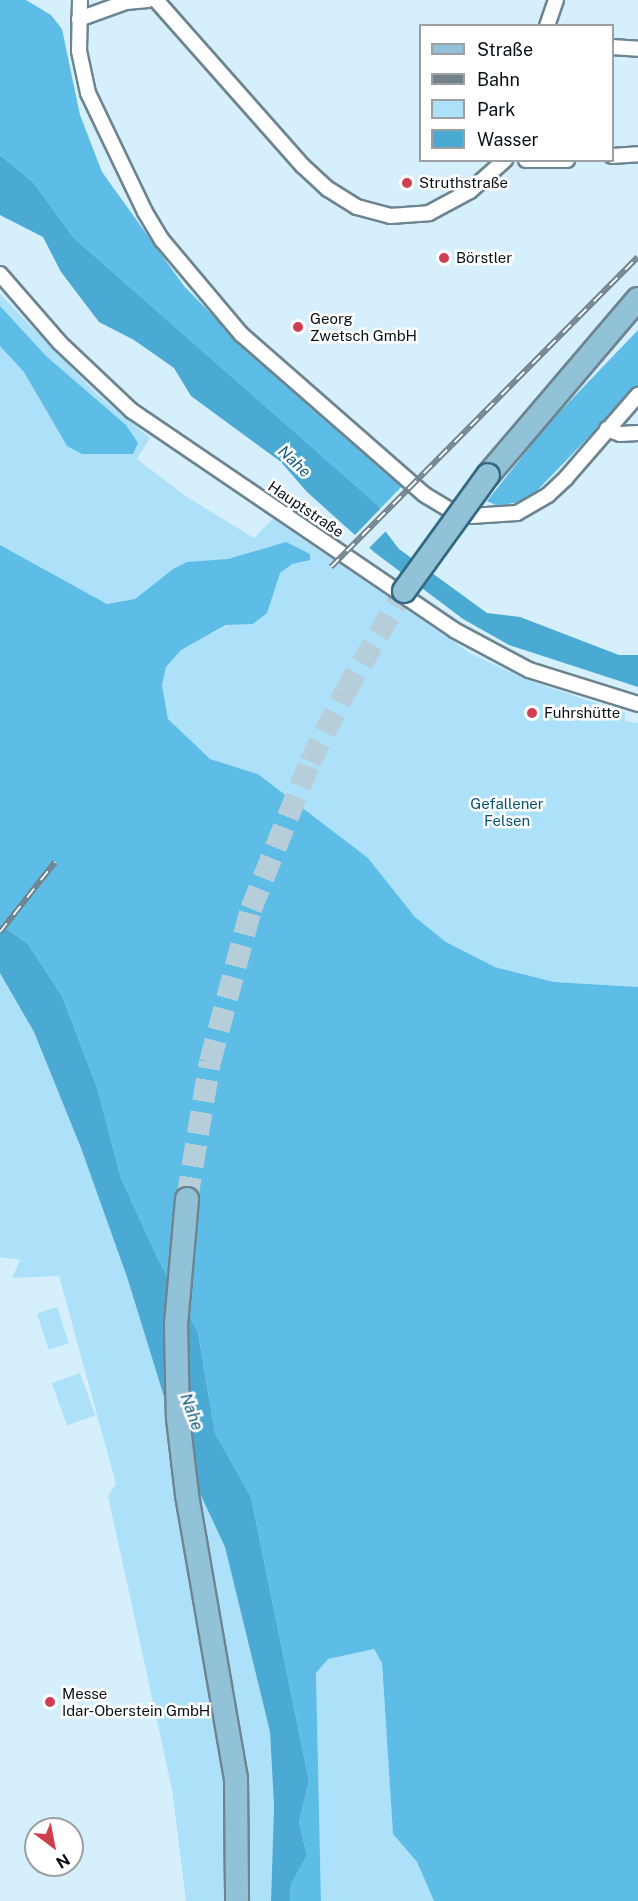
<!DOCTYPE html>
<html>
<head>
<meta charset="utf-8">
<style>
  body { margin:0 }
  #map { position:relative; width:638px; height:1901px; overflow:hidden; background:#d5effc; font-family:"Public Sans",sans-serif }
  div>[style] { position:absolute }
  .green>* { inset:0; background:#ade1fa; transform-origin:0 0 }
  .forest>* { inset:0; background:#5ebde7 }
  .water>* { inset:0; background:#4baad4 }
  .pier>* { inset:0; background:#d5effc }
  .primary-tunnel>* { height:22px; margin-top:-11px; transform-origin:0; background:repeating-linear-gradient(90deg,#b6ceda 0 22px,transparent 0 33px) }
  .roads { filter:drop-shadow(2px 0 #6d8591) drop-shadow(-2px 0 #6d8591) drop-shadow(0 2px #6d8591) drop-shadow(0 -2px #6d8591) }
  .minor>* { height:14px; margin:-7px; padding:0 7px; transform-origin:7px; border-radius:7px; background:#fff }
  .primary>* { height:22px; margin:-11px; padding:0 11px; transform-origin:11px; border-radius:11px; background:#92c2d7 }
  .rail>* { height:6px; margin-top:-3px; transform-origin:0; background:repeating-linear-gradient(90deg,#fff 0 11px,#71828b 0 22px); box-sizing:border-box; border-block:2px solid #71828b }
  .bridges { filter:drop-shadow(2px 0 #326983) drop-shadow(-2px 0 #326983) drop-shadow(0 2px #326983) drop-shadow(0 -2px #326983) }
  .primary-bridge>* { height:22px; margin:-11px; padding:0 11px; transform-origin:11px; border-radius:11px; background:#92c2d7 }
  .dots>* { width:16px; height:16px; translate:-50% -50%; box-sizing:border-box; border:3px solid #fff; border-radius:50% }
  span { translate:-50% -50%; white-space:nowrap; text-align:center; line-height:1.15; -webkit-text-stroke:5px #fff; paint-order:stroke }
  .poi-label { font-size:15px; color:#081116 }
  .left { translate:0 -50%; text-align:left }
  .street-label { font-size:15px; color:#081116 }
  .park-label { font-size:15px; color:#075774 }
  .water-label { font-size:16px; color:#145e7b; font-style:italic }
  .legend { position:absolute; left:419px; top:24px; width:195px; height:138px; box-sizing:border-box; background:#fff; border:2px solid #9ca0a2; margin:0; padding:8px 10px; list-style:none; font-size:18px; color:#081116 }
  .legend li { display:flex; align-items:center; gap:12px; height:30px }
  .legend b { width:30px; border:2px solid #9ca0a2 }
  .north { position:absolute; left:24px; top:1817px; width:60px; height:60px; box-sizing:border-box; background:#fff; border:2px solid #9ca0a2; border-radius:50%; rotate:148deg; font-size:16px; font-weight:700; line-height:24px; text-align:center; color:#081116 }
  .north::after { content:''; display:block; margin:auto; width:21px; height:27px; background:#d03f50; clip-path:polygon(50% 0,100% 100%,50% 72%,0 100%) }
</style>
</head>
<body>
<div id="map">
  <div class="green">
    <div style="clip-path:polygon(0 294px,98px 395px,150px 438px,137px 459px,187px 497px,254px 538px,273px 519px,470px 653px,522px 678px,625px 713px,625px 721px,638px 723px,638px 987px,554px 982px,495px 967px,446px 942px,415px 917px,368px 858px,258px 774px,210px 759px,196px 747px,168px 719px,162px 685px,166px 667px,181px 649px,231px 624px,173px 569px,135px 599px,107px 604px,0 545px)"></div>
    <div style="clip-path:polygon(0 973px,34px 1032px,81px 1148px,127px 1277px,182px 1455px,225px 1547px,270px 1732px,274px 1806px,271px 1901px,186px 1901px,172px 1789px,108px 1496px,116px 1484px,59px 1276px,12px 1278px,20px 1260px,0 1257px)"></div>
    <div style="left:57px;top:1307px;width:38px;height:21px;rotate:72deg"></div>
    <div style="left:80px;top:1373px;width:45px;height:30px;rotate:70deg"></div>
    <div style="clip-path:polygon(374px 1649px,382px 1663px,393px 1834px,417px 1862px,434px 1901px,321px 1901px,316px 1673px,328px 1659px)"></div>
  </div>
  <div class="forest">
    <div style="clip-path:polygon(0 0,26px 0,51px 15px,62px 29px,80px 115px,102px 172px,184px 286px,227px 330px,405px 483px,381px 508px,74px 238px,33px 182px,0 155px)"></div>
    <div style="clip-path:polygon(0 306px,46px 356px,126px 425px,138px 443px,133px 454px,82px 454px,67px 446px,24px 372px,0 346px)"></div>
    <div style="clip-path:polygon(638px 330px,638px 386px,528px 500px,498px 506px,487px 501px,548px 424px)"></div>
    <div style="clip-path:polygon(286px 542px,310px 554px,310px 560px,292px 564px,280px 573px,267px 613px,253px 624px,226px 625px,181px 650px,166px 667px,162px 685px,168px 719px,210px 759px,258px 774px,368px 858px,415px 917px,446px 942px,495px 967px,554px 982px,638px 987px,638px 1901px,434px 1901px,417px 1862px,393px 1834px,382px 1663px,374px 1649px,328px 1659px,316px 1673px,321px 1901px,290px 1901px,291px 1885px,307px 1855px,299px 1822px,309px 1781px,251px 1497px,215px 1433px,198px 1332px,158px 1259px,121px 1178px,97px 1087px,62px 996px,28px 944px,0 924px,0 545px,107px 604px,135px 599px,173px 569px,187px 562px,228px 559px)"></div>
  </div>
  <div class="water">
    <div style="clip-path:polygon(0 155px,33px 182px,74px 238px,381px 508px,375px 518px,399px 549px,487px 613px,520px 617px,619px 655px,638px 655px,638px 687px,509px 645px,463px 619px,374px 552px,307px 492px,281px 462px,191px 396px,174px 368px,134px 340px,99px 322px,61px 272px,43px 237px,0 215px)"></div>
    <div style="clip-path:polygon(0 924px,28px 944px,62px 996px,97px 1087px,121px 1178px,158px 1259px,198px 1332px,215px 1433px,251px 1497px,309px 1781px,299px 1822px,307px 1855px,291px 1885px,290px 1901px,271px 1901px,274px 1806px,270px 1732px,225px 1547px,182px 1455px,127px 1277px,81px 1148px,34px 1032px,0 973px)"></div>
  </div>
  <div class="pier">
    <div style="clip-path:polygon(383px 506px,378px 518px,388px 529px,367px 550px,353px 537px)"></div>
  </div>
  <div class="primary-tunnel">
    <div style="left:187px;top:1199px;width:139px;rotate:-80.5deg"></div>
    <div style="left:210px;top:1062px;width:158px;rotate:-75deg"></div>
    <div style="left:251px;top:909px;width:158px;rotate:-68.1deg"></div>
    <div style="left:310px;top:762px;width:78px;rotate:-63.4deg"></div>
    <div style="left:345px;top:692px;width:117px;rotate:-59.7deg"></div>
  </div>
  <div class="roads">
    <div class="minor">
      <div style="left:80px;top:0;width:51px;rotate:91.1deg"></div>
      <div style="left:79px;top:51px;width:43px;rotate:77.9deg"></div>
      <div style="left:88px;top:93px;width:132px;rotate:64.4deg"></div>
      <div style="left:145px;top:212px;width:33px;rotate:59deg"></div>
      <div style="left:162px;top:240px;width:123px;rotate:50deg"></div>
      <div style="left:241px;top:334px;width:244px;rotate:41.2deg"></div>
      <div style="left:425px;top:495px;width:33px;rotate:31deg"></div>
      <div style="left:453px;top:512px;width:18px;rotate:13deg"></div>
      <div style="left:471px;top:516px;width:46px;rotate:-3.7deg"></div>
      <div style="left:517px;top:513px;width:36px;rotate:-30deg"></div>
      <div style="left:548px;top:495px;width:25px;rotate:-43deg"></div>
      <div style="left:566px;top:478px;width:110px;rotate:-49.1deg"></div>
      <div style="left:156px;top:0;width:222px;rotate:48.5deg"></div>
      <div style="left:303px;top:166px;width:34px;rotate:43deg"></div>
      <div style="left:328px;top:189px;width:34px;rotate:32deg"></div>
      <div style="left:357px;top:207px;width:34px;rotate:15deg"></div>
      <div style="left:390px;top:216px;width:39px;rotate:-4deg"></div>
      <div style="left:429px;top:213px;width:47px;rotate:-28.2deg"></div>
      <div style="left:470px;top:191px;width:47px;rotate:-41.5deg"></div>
      <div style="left:79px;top:19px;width:50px;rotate:-19.9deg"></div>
      <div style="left:126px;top:2px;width:22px;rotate:-5deg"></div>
      <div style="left:547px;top:26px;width:28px;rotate:-71deg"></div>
      <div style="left:612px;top:47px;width:26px;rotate:4deg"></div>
      <div style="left:612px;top:156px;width:26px;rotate:-4deg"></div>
      <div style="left:526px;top:160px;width:41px"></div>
      <div style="left:0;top:274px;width:91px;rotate:49deg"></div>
      <div style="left:60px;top:343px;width:99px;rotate:43.4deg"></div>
      <div style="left:132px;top:411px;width:389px;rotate:34.2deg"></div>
      <div style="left:454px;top:630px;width:85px;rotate:28.1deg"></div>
      <div style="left:529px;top:670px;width:114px;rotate:17.3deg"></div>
      <div style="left:607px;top:429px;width:14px;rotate:21deg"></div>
      <div style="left:620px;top:434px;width:18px;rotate:-3deg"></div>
    </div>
    <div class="primary">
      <div style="left:488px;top:475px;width:231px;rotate:-49.6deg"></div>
      <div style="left:187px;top:1199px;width:127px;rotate:95deg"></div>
      <div style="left:176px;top:1326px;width:92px;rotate:88.8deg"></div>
      <div style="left:178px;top:1418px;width:78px;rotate:83.3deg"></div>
      <div style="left:187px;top:1495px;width:287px;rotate:80.2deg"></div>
      <div style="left:236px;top:1778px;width:123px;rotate:89.5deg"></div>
    </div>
  </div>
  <div class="rail">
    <div style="left:331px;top:567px;width:436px;rotate:-45.3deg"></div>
    <div style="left:0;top:932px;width:89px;rotate:-51.8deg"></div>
  </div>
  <div class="bridges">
    <div class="primary-bridge">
      <div style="left:404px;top:591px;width:143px;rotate:-54.1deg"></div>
    </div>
  </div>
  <div class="dots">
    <div style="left:407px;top:183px;background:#d03f50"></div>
    <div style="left:444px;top:258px;background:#d03f50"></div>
    <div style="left:298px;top:327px;background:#d03f50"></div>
    <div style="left:532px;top:713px;background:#d03f50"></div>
    <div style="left:50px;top:1702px;background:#d03f50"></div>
  </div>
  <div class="poi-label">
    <span class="left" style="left:419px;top:183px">Struthstraße</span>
    <span class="left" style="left:456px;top:258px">Börstler</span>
    <span class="left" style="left:310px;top:327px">Georg<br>Zwetsch GmbH</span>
    <span class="left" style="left:544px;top:713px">Fuhrshütte</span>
    <span class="left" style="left:62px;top:1702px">Messe<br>Idar-Oberstein GmbH</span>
  </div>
  <div class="street-label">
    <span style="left:306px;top:509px;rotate:34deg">Hauptstraße</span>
  </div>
  <div class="park-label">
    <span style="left:507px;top:812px">Gefallener<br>Felsen</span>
  </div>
  <div class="water-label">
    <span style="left:294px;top:462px;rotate:43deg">Nahe</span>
    <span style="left:191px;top:1412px;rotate:70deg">Nahe</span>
  </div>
  <ul class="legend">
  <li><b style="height:8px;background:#92c2d7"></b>Straße</li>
  <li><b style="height:8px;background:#71828b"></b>Bahn</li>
  <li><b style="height:16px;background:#ade1fa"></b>Park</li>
  <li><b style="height:16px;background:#4baad4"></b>Wasser</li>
  </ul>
  <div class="north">N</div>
</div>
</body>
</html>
